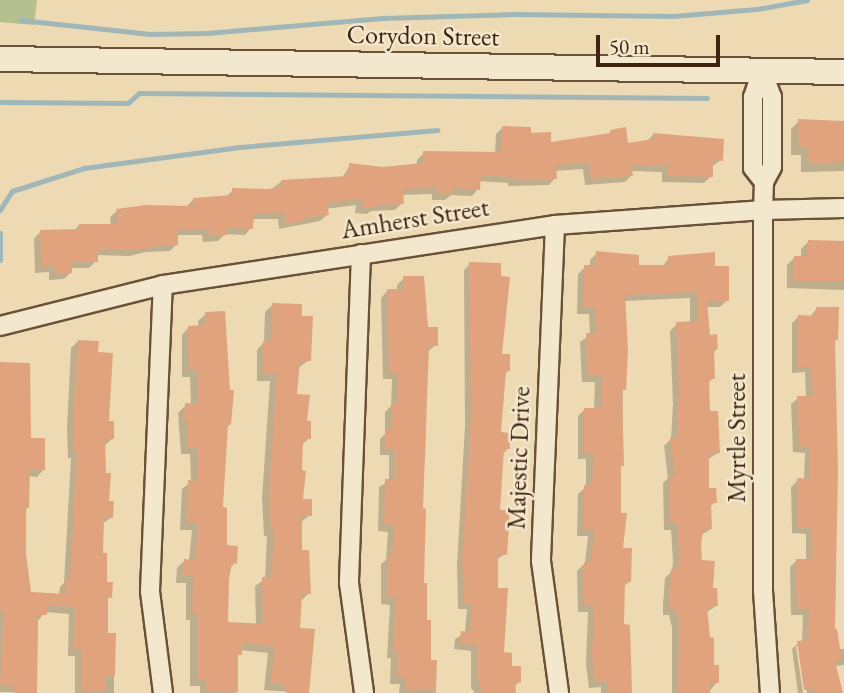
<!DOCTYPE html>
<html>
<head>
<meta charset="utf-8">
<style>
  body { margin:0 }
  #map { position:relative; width:844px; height:693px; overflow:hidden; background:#eddab2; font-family:"EB Garamond",serif }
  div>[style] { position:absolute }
  .green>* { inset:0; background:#b4c08f }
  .shadow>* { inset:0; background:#0003 }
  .stream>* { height:5px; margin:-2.5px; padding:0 2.5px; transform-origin:2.5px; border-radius:2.5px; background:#a0b7b9 }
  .building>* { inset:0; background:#e1a37e }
  .roads { filter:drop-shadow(2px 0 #6a5238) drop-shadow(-2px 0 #6a5238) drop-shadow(0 2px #6a5238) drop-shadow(0 -2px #6a5238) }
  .minor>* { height:18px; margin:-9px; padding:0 9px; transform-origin:9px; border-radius:9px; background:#f3e7cd }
  .secondary>* { height:24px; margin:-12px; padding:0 12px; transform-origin:12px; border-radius:12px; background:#f3e7cd }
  span { translate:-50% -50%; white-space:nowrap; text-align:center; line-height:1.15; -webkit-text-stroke:5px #f3e7cd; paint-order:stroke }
  .street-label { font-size:26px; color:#3e2510 }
  .scale { position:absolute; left:596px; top:35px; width:124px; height:32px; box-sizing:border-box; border:4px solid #3e2510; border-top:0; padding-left:9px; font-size:21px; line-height:24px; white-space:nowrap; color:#3e2510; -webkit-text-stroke:5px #f3e7cd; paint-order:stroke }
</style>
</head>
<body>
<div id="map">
  <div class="green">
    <div style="clip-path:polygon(0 0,37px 0,34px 25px,0 22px)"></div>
  </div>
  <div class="shadow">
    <div style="clip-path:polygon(799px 121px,844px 122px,844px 171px,801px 172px,801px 155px,791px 155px,791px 129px)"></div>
    <div style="clip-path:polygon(502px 128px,550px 144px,607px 136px,611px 131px,627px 145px,646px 142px,653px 135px,721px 160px,711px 167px,711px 176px,704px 183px,662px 182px,662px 172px,631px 171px,631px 176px,625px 182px,585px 185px,583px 169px,555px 171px,555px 178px,549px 185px,508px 186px,508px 183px,479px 181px,478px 189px,472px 196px,451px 195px,445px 200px,432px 200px,432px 194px,402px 195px,402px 203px,395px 210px,371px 211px,367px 214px,355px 213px,356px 205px,326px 209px,327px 215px,320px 221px,279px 229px,278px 219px,252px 219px,251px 228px,245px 235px,225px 234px,218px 241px,203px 242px,202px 235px,176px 235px,176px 245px,170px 251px,145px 252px,130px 256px,96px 255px,96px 261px,89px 268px,70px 268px,71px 272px,64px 279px,49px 280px,49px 272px,35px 273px,34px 239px,40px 232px,74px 231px,79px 225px,111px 226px,110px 217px,117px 211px,187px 206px,193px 200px,226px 197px,233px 190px,269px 191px,282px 181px,342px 178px,350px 165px,383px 168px,417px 166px,417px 160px,424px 153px,495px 153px,496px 134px)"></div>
    <div style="clip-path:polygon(808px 242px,844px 242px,844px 290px,787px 288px,787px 265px,795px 257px,801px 257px,801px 249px)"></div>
    <div style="clip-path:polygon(597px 253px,637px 266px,662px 267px,669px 258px,713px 268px,727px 300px,720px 307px,706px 307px,709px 337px,717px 349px,713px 353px,713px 378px,708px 383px,708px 413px,719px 452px,707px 460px,707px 490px,715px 502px,709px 508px,711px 529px,700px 536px,700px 562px,716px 606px,706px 613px,717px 682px,708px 693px,672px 693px,672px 627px,669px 615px,663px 615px,663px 605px,665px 578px,672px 571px,673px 561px,671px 530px,664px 530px,663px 483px,668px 478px,664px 446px,671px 439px,673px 404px,670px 331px,677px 324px,690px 323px,690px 298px,624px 301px,622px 465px,619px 468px,622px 550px,630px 581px,623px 587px,622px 626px,630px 693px,601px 693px,601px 687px,589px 688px,586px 664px,588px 612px,578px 612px,577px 571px,585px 563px,588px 536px,577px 536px,578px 494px,586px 487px,586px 459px,578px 459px,578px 416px,585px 409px,594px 409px,595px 382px,582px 382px,580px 342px,590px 335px,589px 314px,577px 314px,578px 274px,585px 267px,590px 267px,590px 260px)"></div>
    <div style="clip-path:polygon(470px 264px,500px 356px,508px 371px,504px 375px,499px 434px,508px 448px,502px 455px,498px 511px,505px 554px,496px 560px,496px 589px,503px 654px,519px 682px,514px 687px,515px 693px,475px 693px,471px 688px,471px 651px,454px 649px,455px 639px,465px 633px,467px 609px,458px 609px,457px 565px,465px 426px,464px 270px)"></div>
    <div style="clip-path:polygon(404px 278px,436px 345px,427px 352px,425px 461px,422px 464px,422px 585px,429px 661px,435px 662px,436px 693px,399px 693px,400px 684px,390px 684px,391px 658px,387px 658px,390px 605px,381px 604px,381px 564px,386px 560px,388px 532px,378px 531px,379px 487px,389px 481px,389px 455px,380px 455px,380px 439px,385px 434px,385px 412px,391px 406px,392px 379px,383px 379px,381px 298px,387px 291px,397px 291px,397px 285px)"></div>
    <div style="clip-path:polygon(272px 305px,300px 318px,309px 360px,298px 368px,295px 395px,309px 438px,301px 446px,302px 500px,310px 515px,300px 523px,300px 551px,309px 593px,301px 601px,298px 629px,307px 693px,264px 690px,268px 653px,240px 650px,236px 659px,236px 693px,200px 693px,200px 686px,190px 686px,190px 620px,186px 620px,186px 583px,176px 583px,177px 568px,184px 561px,189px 561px,192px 530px,180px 530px,182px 489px,191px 482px,190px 454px,181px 454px,178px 413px,186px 405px,191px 406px,190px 377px,182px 377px,182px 335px,189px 327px,198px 327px,198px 321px,206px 314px,230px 424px,226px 428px,221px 509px,226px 547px,235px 563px,229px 569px,226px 623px,256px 625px,255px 586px,265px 579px,267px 536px,264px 536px,262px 498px,270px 381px,257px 381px,257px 350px,264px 342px,265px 312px)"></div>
    <div style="clip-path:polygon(817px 308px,837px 339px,833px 343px,833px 631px,839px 649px,844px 649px,844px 665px,835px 666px,841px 693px,807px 693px,800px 646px,796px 646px,803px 693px,798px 693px,792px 649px,798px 643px,802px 642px,803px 615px,791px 615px,790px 567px,797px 560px,806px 561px,806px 534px,792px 533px,791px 487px,798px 480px,804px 480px,805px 453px,793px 452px,791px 404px,798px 398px,806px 398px,805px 372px,792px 373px,792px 323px,798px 317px,810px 317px)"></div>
    <div style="clip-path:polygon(78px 341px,96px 354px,112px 439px,104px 446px,107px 502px,112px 517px,102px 524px,101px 554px,110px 597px,106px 601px,106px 635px,114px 635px,114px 693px,75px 693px,75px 656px,68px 656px,69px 614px,45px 612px,38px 621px,36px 693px,0 692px,0 364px,44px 469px,37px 477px,28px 476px,24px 553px,29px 594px,59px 595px,60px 587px,64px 583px,71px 458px,68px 458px,67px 429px,71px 348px)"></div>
  </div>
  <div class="stream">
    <div style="left:21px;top:20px;width:130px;rotate:6.2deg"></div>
    <div style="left:150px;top:34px;width:57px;rotate:-1deg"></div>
    <div style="left:207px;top:33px;width:176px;rotate:-4.9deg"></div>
    <div style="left:382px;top:18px;width:131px;rotate:-1.7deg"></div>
    <div style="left:513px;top:14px;width:160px;rotate:0.7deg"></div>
    <div style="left:673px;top:16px;width:84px;rotate:-4.8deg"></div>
    <div style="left:757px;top:9px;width:51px;rotate:-10.2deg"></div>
    <div style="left:0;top:102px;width:128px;rotate:0.4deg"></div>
    <div style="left:128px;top:103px;width:15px;rotate:-42deg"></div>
    <div style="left:139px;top:93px;width:568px;rotate:0.5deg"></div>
    <div style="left:0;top:210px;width:22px;rotate:-58deg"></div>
    <div style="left:12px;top:191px;width:76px;rotate:-17.7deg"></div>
    <div style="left:84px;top:168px;width:157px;rotate:-7.7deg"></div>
    <div style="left:240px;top:147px;width:198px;rotate:-4.9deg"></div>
    <div style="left:0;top:233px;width:27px;rotate:90deg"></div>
  </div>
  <div class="building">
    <div style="clip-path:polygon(798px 119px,844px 121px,844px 162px,809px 164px,808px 147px,799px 147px)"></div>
    <div style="clip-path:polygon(502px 126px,531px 127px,531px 133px,551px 132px,551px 142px,611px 133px,610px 130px,626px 127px,628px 143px,653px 139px,653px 133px,724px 139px,723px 161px,713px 160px,713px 177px,668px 176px,668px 166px,631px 165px,633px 176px,591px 179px,589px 163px,556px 165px,557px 179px,514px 180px,514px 177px,481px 175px,480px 190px,454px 188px,453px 194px,438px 194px,438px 188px,403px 189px,404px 204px,376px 205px,376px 208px,361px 207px,361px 199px,327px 203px,329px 215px,303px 218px,303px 222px,285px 223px,284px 213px,254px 213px,253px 229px,226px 228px,227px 235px,209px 236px,208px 229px,178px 229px,178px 245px,151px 246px,151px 248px,137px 250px,98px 249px,98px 262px,72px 262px,72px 273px,55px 274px,55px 266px,41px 267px,40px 230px,79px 229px,79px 224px,118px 224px,116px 209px,146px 205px,193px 206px,193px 198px,232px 195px,232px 188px,269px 189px,282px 187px,281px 180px,348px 176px,349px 163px,383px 167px,423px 163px,423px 151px,501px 152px)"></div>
    <div style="clip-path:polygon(808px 240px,844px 241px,844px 281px,794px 281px,794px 256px,808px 256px)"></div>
    <div style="clip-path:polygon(596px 251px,639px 255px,639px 265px,668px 265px,668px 256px,715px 252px,715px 266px,729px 266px,729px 301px,707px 301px,710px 335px,717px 334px,718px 349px,714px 350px,715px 379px,709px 379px,710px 411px,718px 411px,720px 453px,709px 454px,709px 488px,716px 488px,717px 503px,711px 503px,712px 529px,703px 530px,701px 545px,702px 560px,715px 561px,713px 588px,717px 588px,718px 606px,707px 607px,710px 637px,714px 638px,714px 665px,719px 665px,719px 683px,710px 683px,710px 693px,678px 693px,679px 619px,676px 609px,670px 609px,669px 597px,671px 569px,678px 570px,679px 553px,677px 524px,670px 524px,670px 475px,675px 475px,670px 438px,677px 437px,677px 397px,679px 397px,676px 322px,697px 321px,697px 292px,625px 295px,628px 349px,626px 390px,622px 390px,624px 466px,621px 466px,621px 513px,627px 513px,623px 548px,632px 548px,631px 582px,625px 582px,624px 624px,630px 625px,632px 693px,608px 693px,607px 681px,595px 682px,592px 656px,594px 606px,584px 605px,583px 581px,584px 562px,591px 562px,594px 530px,584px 529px,584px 485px,592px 485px,593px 453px,584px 453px,584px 408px,601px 408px,601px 376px,588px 375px,586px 333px,597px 333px,595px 308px,584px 308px,584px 265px,596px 265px)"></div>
    <div style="clip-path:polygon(469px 262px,501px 263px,501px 276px,510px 277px,502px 354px,510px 354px,510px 371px,506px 371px,501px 432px,510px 433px,510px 449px,504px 449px,500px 510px,509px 510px,509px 527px,507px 555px,498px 554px,498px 588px,508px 588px,504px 652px,512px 653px,512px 666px,521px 666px,521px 683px,515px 682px,516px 693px,481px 693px,480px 682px,477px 682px,477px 645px,460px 644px,461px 631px,470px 632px,472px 604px,464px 604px,462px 558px,471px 418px)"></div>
    <div style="clip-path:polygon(403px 276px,424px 276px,428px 327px,438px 327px,438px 346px,429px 346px,423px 508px,426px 509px,424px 583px,427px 583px,427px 620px,431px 620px,431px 660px,437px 660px,436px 690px,405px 689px,406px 678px,397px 678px,397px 652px,393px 652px,396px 598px,387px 598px,387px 556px,392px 556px,394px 525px,384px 524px,385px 479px,395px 479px,395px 449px,386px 449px,386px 430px,391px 430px,392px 403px,398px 404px,398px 373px,389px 373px,387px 289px,404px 289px)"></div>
    <div style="clip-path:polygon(272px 303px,302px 304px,302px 316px,313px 316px,311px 361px,300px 361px,297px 394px,310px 395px,307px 421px,311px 421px,311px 439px,303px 439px,302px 470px,306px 471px,303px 499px,312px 499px,312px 516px,302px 516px,302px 550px,309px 550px,311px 594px,302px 594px,300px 628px,315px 629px,309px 693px,286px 693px,286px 685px,271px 683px,274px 646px,242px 643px,242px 655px,238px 655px,238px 692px,206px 691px,206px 679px,197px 679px,197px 614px,192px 613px,193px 576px,183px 576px,184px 559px,195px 560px,198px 523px,187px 523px,188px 480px,198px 481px,197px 448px,188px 448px,188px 421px,184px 421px,185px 403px,198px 404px,197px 370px,189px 370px,188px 326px,205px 325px,205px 312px,225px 311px,230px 390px,234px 390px,231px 425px,228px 424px,223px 507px,227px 508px,227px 545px,238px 546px,237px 564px,232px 563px,229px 579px,228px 622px,263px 624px,262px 577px,271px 577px,274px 529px,271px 529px,269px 489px,277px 374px,264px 374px,263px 341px,271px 341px)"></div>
    <div style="clip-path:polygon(816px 307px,839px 307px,838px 340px,835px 340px,838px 470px,835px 629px,837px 629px,842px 660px,835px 661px,843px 693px,814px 693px,813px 688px,804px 690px,797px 641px,808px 640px,809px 610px,797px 609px,796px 559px,812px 559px,812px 528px,798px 527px,797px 478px,810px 479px,810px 447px,799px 446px,797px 396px,813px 396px,811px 367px,798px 367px,798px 315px,816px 316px)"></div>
    <div style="clip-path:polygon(78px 340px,99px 341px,98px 352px,113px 353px,109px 421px,114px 421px,114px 439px,105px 439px,106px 473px,111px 473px,109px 501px,114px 501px,113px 518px,104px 518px,103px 553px,107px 553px,107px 582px,113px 582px,112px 598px,108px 597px,108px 633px,116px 633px,115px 676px,106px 676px,106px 691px,82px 691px,81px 650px,74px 650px,75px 607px,47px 605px,47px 615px,38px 615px,37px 693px,14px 693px,14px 685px,0 685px,4px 611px,0 610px,0 362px,30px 363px,31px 438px,45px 438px,45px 470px,30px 470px,29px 508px,26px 508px,26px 553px,31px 592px,65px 594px,66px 578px,70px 579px,77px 451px,74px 451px,73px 421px)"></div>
  </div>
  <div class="roads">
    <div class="minor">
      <div style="left:762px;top:71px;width:28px;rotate:69deg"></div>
      <div style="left:772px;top:97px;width:70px;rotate:90deg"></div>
      <div style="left:772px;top:167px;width:17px;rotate:118deg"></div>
      <div style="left:764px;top:182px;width:28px;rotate:92deg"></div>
      <div style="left:763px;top:210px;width:381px;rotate:90deg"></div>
      <div style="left:763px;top:591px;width:102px;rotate:86.1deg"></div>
      <div style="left:762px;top:71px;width:28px;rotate:109deg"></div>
      <div style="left:753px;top:97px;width:71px;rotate:90deg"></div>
      <div style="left:753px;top:168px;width:18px;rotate:52deg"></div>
      <div style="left:555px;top:225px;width:336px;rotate:92.4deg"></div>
      <div style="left:541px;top:561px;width:133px;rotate:82.2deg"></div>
      <div style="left:361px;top:254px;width:329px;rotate:92.1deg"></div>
      <div style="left:349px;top:583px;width:111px;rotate:82.2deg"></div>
      <div style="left:0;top:326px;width:168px;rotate:-14.1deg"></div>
      <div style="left:163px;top:285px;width:397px;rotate:-8.7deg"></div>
      <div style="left:555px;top:225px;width:209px;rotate:-4.1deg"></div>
      <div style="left:763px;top:210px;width:81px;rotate:-1.4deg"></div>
      <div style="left:163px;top:693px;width:103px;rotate:-97.3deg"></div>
      <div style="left:150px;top:591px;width:306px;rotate:-87.6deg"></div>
    </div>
    <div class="secondary">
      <div style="left:0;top:59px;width:844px;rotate:0.88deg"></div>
    </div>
  </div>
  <div class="street-label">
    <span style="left:423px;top:36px;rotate:1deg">Corydon Street</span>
    <span style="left:415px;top:219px;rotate:-9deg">Amherst Street</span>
    <span style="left:737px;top:438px;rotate:-90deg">Myrtle Street</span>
    <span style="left:519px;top:458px;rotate:-88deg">Majestic Drive</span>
  </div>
  <div class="scale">50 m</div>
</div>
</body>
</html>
